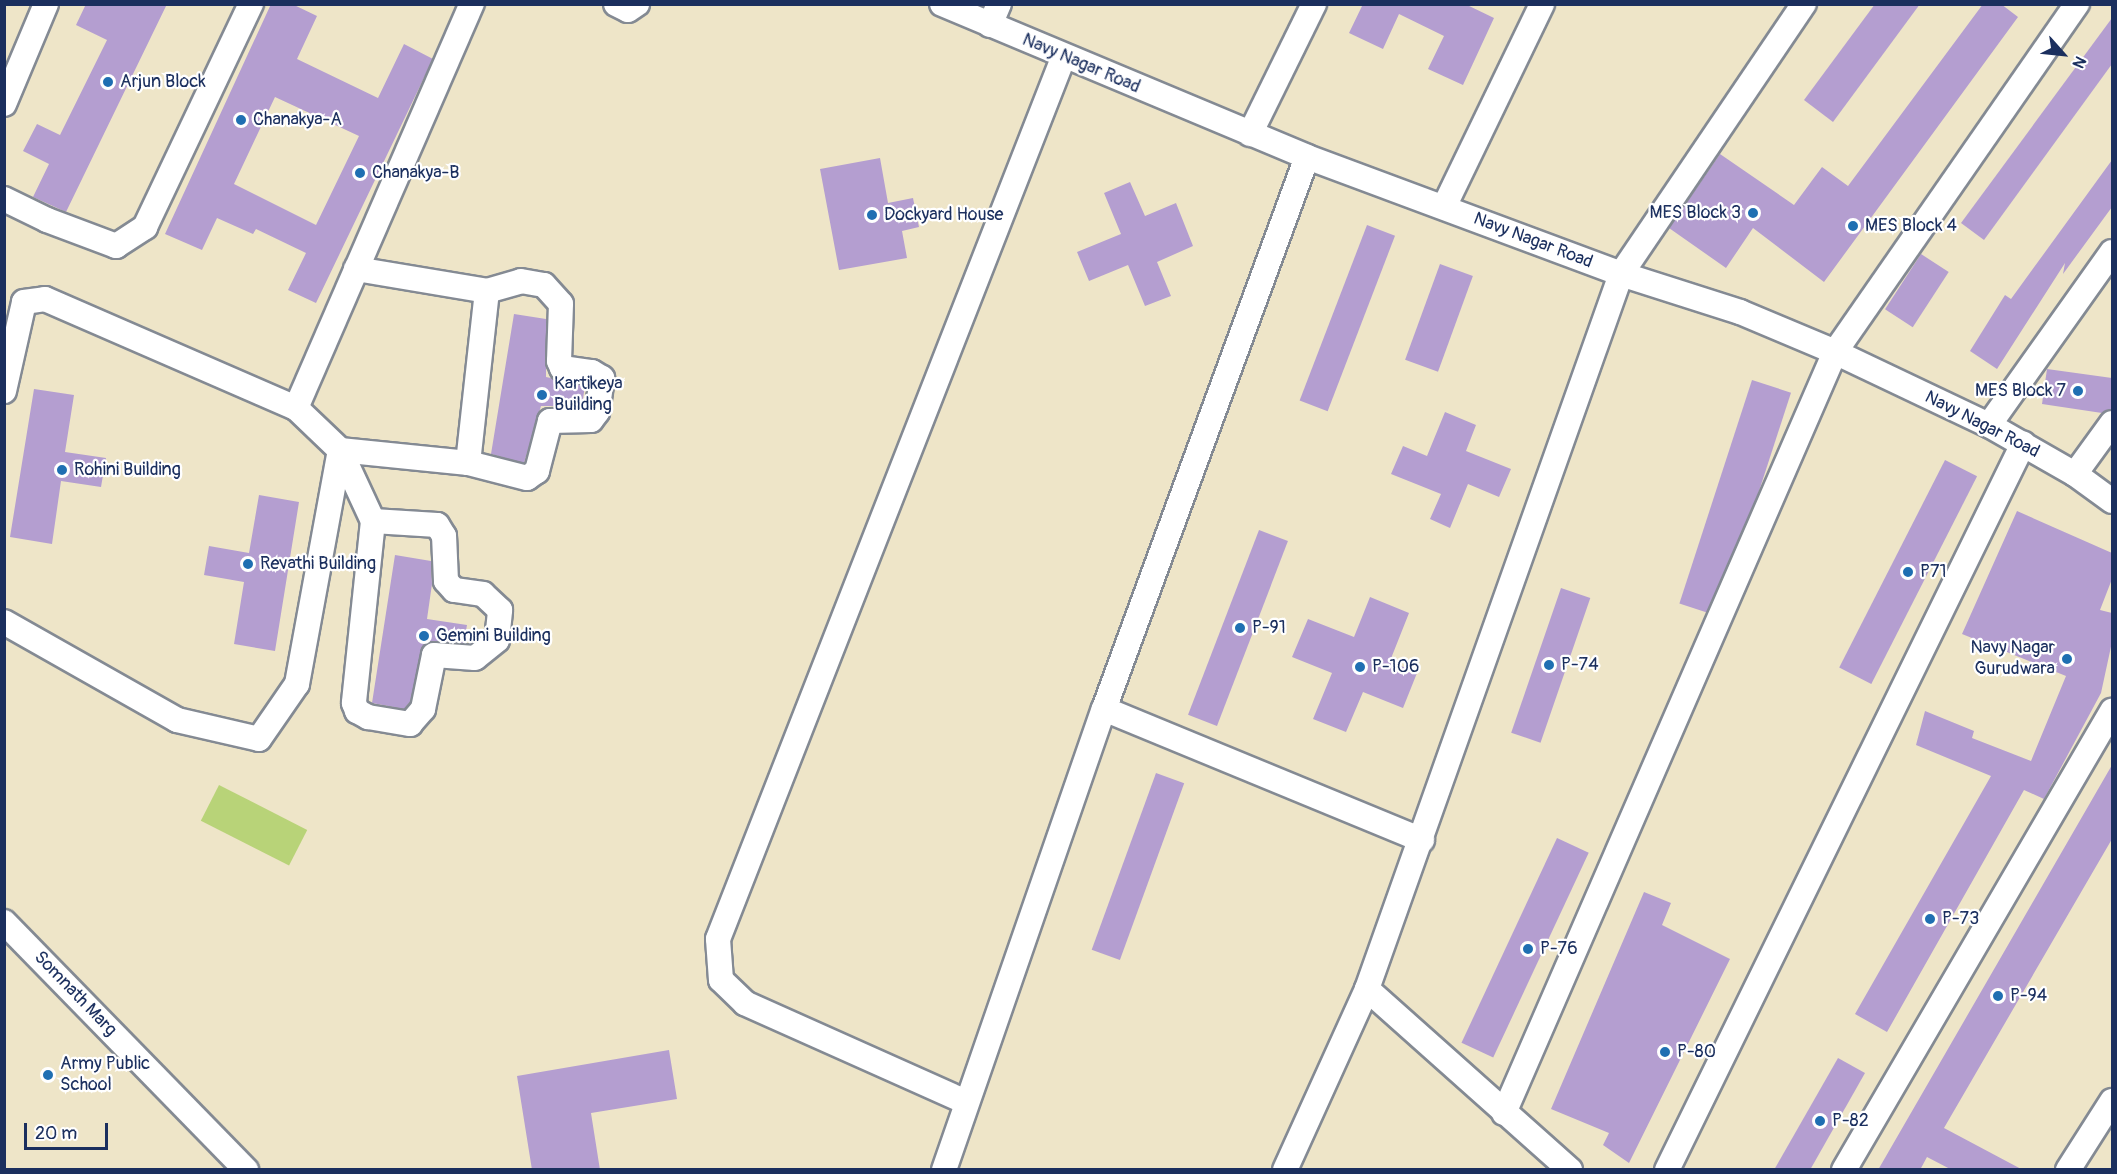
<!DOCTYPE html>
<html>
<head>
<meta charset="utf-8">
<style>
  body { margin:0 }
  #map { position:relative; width:2117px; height:1174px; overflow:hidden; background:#eee5c8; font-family:Pangolin,sans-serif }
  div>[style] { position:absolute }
  .green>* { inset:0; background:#b8d378; transform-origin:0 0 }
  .building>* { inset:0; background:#b49ed0; transform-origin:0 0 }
  .roads { filter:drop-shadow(2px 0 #848a93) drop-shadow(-2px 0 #848a93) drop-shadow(0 2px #848a93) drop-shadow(0 -2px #848a93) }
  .minor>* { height:24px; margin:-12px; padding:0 12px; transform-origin:12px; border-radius:12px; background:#fff }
  .dots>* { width:16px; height:16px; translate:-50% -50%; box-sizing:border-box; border:3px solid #fff; border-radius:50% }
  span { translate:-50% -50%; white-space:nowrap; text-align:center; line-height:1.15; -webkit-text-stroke:4.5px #fff; paint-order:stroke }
  .street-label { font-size:18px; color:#1b2f5e }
  .poi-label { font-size:18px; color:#1b2f5e }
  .left { translate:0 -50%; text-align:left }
  .right { translate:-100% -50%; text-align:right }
  .frame { position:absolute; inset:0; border:6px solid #1b2f5e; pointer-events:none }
  .north { position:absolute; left:2033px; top:24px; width:60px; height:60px; -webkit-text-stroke:4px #fff; paint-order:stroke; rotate:117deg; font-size:16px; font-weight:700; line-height:24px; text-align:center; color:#1b2f5e }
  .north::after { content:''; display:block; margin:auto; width:21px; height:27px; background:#1b2f5e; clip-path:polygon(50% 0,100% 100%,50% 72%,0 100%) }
  .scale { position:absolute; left:24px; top:1123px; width:84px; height:27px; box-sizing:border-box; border:3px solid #1b2f5e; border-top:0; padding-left:8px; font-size:18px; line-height:21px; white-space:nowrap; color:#1b2f5e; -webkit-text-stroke:4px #fff; paint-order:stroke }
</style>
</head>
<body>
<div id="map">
  <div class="green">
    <div style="left:219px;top:785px;width:99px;height:40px;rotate:27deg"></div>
  </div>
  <div class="building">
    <div style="clip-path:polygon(86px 4px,167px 4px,66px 212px,33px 197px,49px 164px,23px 151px,37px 124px,60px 135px,107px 40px,76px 25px)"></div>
    <div style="clip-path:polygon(evenodd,271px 4px,292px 4px,317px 16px,297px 59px,378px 98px,404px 44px,433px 59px,316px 303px,288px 290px,306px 253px,256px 229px,253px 234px,217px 218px,202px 250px,165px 234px,271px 4px,275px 97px,359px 136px,316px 225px,234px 184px,275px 97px)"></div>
    <div style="clip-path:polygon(1363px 4px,1465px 4px,1494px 18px,1463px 85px,1428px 69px,1444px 36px,1399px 14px,1383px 49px,1349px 33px)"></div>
    <div style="clip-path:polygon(1875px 4px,1920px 4px,1833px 122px,1804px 100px)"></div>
    <div style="clip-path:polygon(1983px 4px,2001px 4px,2018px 17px,1824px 282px,1753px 228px,1726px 268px,1669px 228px,1720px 154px,1794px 205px,1822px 167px,1848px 186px)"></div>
    <div style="clip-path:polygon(2112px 18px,2112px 64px,1984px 240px,1961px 223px)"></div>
    <div style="clip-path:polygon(880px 158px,888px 203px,913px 198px,919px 227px,902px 231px,907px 258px,839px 270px,820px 169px)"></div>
    <div style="clip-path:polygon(2112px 160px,2112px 207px,2063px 274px,2065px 263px,1997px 369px,1970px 351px,2005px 295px,2011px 299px)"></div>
    <div style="clip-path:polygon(1130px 182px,1145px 216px,1176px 203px,1193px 246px,1157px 262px,1171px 296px,1145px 306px,1128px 265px,1089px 281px,1077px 252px,1121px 234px,1104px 193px)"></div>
    <div style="left:1367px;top:225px;width:30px;height:188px;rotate:21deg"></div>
    <div style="left:1921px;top:254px;width:33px;height:66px;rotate:33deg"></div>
    <div style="left:1440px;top:264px;width:35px;height:102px;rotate:20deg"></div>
    <div style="clip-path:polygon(514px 314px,546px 319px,546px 377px,585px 385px,582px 406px,541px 406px,524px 463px,491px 454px)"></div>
    <div style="clip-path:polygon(2047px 369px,2112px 378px,2112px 409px,2102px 413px,2042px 404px)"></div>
    <div style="left:1752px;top:380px;width:41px;height:235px;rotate:18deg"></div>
    <div style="clip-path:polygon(34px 389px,74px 395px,65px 452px,106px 458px,101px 487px,61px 481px,52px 544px,10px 537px)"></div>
    <div style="clip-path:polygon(1445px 412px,1476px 425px,1466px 451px,1511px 469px,1499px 497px,1468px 484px,1450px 528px,1430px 519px,1441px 494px,1391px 474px,1403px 446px,1427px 456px)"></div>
    <div style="left:1945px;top:460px;width:36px;height:233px;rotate:27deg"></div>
    <div style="clip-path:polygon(259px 495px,299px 502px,275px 651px,234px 644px,244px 582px,204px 575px,209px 546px,249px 553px)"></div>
    <div style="clip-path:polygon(2017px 511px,2112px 553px,2112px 579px,2100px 610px,2112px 613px,2112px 642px,2101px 693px,2044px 799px,2024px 790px,1887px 1032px,1855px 1014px,1991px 776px,1916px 745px,1925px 711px,1974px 731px,1972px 738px,2031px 761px,2066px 676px,1962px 634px)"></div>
    <div style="left:1259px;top:530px;width:31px;height:198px;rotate:21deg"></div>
    <div style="clip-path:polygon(395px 555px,431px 561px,432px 584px,427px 619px,467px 625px,464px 643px,435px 641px,423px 646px,410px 702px,404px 709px,372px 703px)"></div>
    <div style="left:1561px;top:588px;width:31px;height:153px;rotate:19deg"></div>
    <div style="clip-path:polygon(1370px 597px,1409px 613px,1390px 661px,1417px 673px,1403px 708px,1363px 692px,1346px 732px,1313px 719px,1332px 673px,1292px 657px,1308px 619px,1354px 637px)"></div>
    <div style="clip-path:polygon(2112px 765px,2112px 839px,1944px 1128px,2023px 1170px,1952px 1170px,1927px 1157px,1920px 1170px,1878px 1170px)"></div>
    <div style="left:1156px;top:773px;width:30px;height:188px;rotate:20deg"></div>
    <div style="left:1557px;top:838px;width:35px;height:226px;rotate:25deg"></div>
    <div style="clip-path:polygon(1644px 892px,1671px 903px,1662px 925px,1730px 959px,1629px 1163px,1603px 1145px,1609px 1133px,1551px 1109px)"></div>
    <div style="clip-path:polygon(669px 1050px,677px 1099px,591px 1113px,600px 1170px,532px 1170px,517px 1076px)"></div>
    <div style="clip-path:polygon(1838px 1058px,1865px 1073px,1810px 1170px,1774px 1170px)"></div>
  </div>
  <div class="roads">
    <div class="minor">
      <div style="left:616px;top:4px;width:13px;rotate:27deg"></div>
      <div style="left:628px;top:10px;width:11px;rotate:-34deg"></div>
      <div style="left:942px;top:4px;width:396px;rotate:22.7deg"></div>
      <div style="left:1307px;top:157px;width:335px;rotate:20.4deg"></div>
      <div style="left:1621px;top:274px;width:125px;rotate:17.7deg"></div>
      <div style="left:1740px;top:312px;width:103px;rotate:22.8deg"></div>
      <div style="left:1835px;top:352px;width:170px;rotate:25.4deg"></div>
      <div style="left:1989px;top:425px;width:99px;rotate:29.7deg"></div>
      <div style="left:2075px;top:474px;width:46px;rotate:36.1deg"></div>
      <div style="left:990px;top:25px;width:23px;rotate:-67deg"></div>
      <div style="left:4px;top:104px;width:108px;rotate:-67.2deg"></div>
      <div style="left:1250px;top:134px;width:145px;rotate:-63.8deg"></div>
      <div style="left:4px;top:199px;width:48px;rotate:26deg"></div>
      <div style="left:47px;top:220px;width:74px;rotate:20.6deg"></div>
      <div style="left:116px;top:246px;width:35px;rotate:-33deg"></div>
      <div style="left:145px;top:227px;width:247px;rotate:-64.6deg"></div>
      <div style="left:1444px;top:207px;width:225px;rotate:-64.2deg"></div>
      <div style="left:356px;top:269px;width:133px;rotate:9.5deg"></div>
      <div style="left:4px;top:391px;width:91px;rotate:-77.3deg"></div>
      <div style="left:24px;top:302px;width:21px;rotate:-8deg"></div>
      <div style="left:45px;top:299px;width:274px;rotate:23.5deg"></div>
      <div style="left:1989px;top:425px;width:212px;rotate:-54.6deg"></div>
      <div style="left:340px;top:450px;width:129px;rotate:5.8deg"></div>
      <div style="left:468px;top:463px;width:173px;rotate:-83.7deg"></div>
      <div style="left:487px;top:291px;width:35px;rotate:-16deg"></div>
      <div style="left:521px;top:281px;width:23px;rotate:10deg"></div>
      <div style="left:544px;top:285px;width:25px;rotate:48deg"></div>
      <div style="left:561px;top:304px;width:57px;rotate:92deg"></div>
      <div style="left:559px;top:361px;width:8px;rotate:67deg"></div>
      <div style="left:562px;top:368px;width:30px;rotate:8deg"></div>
      <div style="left:592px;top:372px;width:12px;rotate:31deg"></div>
      <div style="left:602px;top:378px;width:34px;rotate:98deg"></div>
      <div style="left:597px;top:412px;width:10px;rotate:127deg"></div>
      <div style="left:591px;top:420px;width:41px;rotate:178.6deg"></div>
      <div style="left:550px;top:421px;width:52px;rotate:104.6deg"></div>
      <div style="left:537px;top:471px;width:12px;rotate:145deg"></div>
      <div style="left:527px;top:478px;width:61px;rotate:-165.7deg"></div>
      <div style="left:340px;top:450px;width:78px;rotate:65.1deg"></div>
      <div style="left:373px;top:521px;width:183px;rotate:96deg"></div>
      <div style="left:354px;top:703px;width:9px;rotate:69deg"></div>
      <div style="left:357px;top:711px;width:13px;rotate:29deg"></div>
      <div style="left:368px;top:717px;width:43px;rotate:9.5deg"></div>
      <div style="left:410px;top:724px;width:20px;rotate:-49deg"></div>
      <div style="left:423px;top:709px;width:55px;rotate:-78.5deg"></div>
      <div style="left:434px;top:655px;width:41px;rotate:4.2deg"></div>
      <div style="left:475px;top:658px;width:28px;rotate:-39deg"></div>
      <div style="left:497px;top:640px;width:30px;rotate:-84deg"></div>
      <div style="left:500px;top:610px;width:23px;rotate:-137deg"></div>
      <div style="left:483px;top:594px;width:29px;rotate:-172deg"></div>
      <div style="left:454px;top:590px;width:12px;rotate:-132deg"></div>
      <div style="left:446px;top:581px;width:45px;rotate:-92.5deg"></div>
      <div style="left:444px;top:536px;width:13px;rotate:-122deg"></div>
      <div style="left:437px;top:525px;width:64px;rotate:-176.4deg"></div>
      <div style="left:2075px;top:474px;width:63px;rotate:-54deg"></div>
      <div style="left:4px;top:622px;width:199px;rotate:29.5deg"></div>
      <div style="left:177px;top:720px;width:84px;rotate:13deg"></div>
      <div style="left:259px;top:739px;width:67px;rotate:-55.4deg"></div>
      <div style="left:297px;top:684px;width:238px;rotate:-79.6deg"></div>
      <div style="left:340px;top:450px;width:61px;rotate:-136.3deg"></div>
      <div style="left:296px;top:408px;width:441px;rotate:-66.5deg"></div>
      <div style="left:1104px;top:709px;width:344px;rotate:22.4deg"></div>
      <div style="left:4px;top:922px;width:347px;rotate:45.7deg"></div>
      <div style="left:1367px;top:989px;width:272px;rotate:41.7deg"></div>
      <div style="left:966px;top:1102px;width:242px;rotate:-155.9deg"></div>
      <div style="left:745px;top:1003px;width:33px;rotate:-136deg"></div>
      <div style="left:721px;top:980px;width:41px;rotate:-94.2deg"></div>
      <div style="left:718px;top:939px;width:946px;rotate:-68.61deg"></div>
      <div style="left:1504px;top:1113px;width:830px;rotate:-66.49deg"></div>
      <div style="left:1835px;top:352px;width:424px;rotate:-55.2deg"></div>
      <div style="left:944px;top:1170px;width:488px;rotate:-70.9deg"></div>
      <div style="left:1104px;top:709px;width:588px;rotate:-69.81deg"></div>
      <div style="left:1285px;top:1170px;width:199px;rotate:-65.6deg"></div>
      <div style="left:1367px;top:989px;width:759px;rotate:-70.44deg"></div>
      <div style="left:1621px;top:274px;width:326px;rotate:-55.9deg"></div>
      <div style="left:1667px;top:1170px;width:809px;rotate:-63.88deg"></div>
      <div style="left:1844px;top:1170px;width:532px;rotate:-59.72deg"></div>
      <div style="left:2068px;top:1170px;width:82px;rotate:-57.5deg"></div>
    </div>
  </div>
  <div class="dots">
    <div style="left:108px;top:82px;background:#1f6fb2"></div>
    <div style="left:241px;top:120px;background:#1f6fb2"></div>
    <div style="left:360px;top:173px;background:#1f6fb2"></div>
    <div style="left:1753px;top:213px;background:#1f6fb2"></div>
    <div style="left:872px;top:215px;background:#1f6fb2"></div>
    <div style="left:1853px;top:226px;background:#1f6fb2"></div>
    <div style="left:2078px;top:391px;background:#1f6fb2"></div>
    <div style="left:542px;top:395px;background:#1f6fb2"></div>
    <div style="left:62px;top:470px;background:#1f6fb2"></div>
    <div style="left:248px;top:564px;background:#1f6fb2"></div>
    <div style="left:1908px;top:572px;background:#1f6fb2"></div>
    <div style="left:1240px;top:628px;background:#1f6fb2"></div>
    <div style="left:424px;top:636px;background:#1f6fb2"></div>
    <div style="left:2067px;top:659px;background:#1f6fb2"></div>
    <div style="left:1549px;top:665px;background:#1f6fb2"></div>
    <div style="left:1360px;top:667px;background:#1f6fb2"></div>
    <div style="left:1930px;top:919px;background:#1f6fb2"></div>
    <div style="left:1528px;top:949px;background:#1f6fb2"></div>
    <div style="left:1998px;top:996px;background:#1f6fb2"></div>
    <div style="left:1665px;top:1052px;background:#1f6fb2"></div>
    <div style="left:48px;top:1075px;background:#1f6fb2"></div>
    <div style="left:1820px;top:1121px;background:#1f6fb2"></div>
  </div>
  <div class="street-label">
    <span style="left:1081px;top:64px;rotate:23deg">Navy Nagar Road</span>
    <span style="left:1533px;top:241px;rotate:21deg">Navy Nagar Road</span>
    <span style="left:1982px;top:425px;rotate:27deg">Navy Nagar Road</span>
    <span style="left:75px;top:994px;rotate:46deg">Somnath Marg</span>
  </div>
  <div class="poi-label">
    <span class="left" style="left:120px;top:82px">Arjun Block</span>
    <span class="left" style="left:253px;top:120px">Chanakya-A</span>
    <span class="left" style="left:372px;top:173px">Chanakya-B</span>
    <span class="right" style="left:1741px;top:213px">MES Block 3</span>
    <span class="left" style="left:884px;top:215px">Dockyard House</span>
    <span class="left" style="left:1865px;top:226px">MES Block 4</span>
    <span class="left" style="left:554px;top:395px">Kartikeya<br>Building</span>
    <span class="right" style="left:2066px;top:391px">MES Block 7</span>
    <span class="left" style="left:74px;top:470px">Rohini Building</span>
    <span class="left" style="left:260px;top:564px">Revathi Building</span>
    <span class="left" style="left:1920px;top:572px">P71</span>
    <span class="left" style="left:1252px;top:628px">P-91</span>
    <span class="left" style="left:436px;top:636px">Gemini Building</span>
    <span class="right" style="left:2055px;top:659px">Navy Nagar<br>Gurudwara</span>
    <span class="left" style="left:1561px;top:665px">P-74</span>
    <span class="left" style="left:1372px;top:667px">P-106</span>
    <span class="left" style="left:1942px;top:919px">P-73</span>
    <span class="left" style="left:1540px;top:949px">P-76</span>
    <span class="left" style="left:2010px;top:996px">P-94</span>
    <span class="left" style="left:1677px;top:1052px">P-80</span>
    <span class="left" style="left:60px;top:1075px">Army Public<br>School</span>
    <span class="left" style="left:1832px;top:1121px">P-82</span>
  </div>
  <div class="frame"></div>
  <div class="north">N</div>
  <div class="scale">20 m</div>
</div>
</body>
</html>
